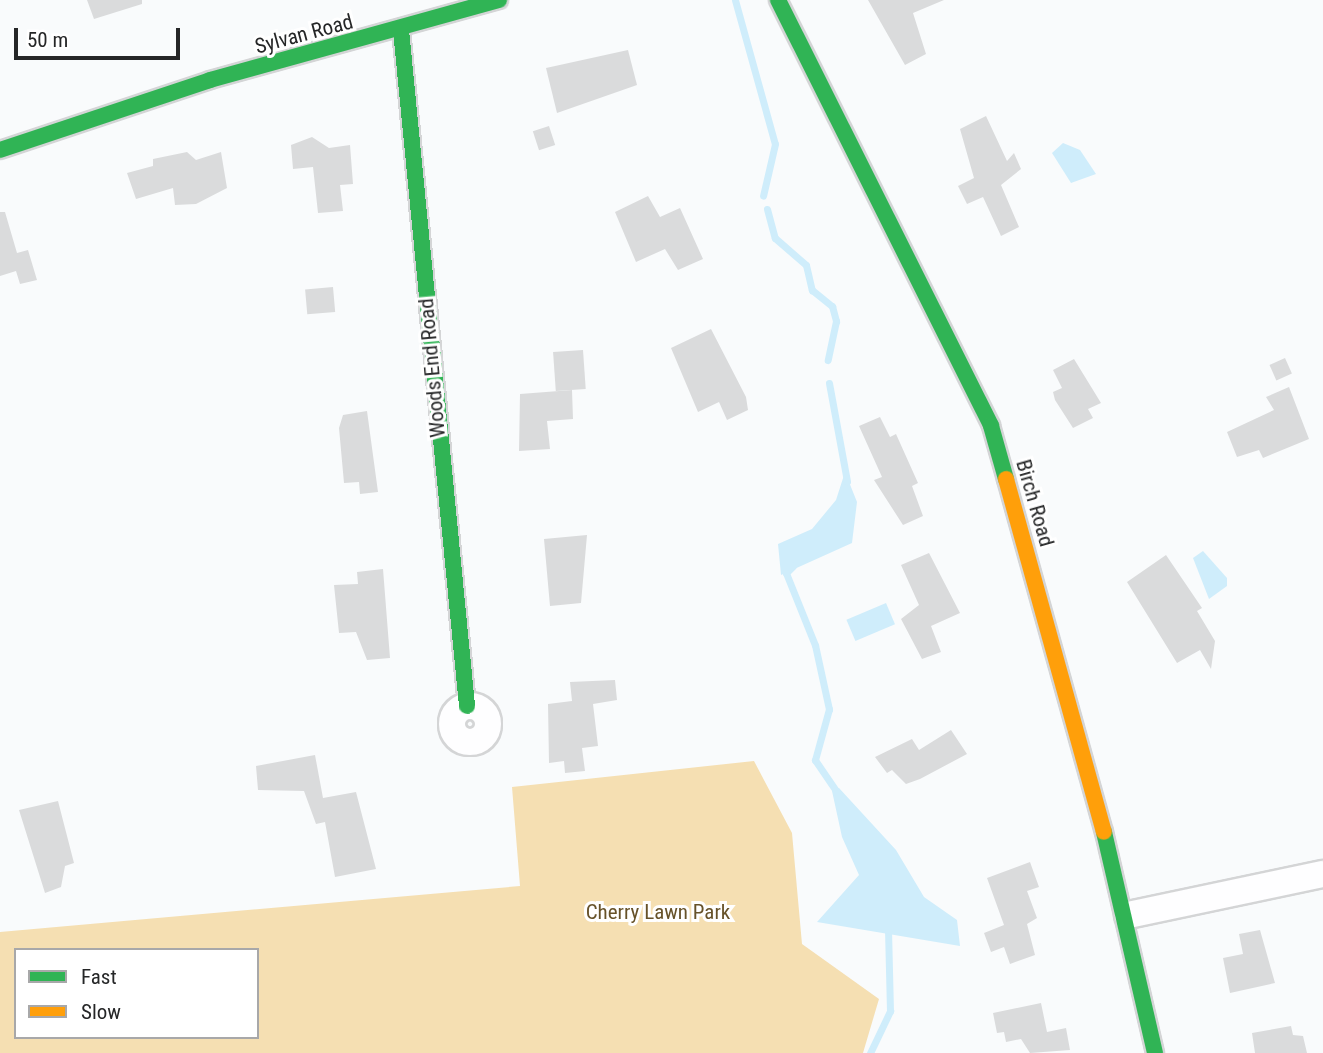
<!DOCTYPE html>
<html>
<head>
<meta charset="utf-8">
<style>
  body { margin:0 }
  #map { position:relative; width:1323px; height:1053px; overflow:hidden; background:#f9fbfc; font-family:"Roboto Condensed",sans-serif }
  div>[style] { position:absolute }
  .green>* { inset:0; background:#f5dfb2 }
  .water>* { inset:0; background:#cfedfb; transform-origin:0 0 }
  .stream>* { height:7px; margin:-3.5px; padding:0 3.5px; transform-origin:3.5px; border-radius:3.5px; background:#cfedfb }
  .building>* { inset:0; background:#dadbdc; transform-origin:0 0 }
  .roads { filter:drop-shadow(2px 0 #d4d5d6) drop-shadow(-2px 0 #d4d5d6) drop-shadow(0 2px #d4d5d6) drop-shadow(0 -2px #d4d5d6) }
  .street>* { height:26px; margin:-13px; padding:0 13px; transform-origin:13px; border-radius:13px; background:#fefeff }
  .street>.ring { margin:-13px; padding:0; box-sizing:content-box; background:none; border:26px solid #fefeff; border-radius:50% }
  .fast>* { height:16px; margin:-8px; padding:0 8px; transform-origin:8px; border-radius:8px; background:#30b455 }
  .slow>* { height:16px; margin:-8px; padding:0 8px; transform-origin:8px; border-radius:8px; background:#ff9f0a }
  span { translate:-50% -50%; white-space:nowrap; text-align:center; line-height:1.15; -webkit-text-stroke:6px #fff; paint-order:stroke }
  .street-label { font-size:21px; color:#252627 }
  .park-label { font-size:21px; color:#675229 }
  .legend { position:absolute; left:14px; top:948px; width:245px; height:91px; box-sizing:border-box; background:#fff; border:2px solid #a8a8a9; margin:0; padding:9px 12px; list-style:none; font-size:21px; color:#252627 }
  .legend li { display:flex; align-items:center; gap:14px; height:35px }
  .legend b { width:35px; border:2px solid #a8a8a9 }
  .scale { position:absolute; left:14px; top:28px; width:166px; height:32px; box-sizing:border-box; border:4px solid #252627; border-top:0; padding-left:9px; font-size:21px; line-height:24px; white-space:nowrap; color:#252627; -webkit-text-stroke:5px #fff; paint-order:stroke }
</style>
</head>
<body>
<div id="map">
  <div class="green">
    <div style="clip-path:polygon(evenodd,754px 761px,792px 833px,802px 944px,879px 999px,863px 1053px,0 1053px,0 932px,520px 886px,512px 787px,754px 761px,16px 950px,257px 950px,257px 1037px,16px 1037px,16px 950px)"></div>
  </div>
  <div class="water">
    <div style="clip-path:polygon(1063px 143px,1080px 150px,1096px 174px,1071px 183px,1052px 153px)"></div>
    <div style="clip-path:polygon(845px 472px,857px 502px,852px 543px,781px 575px,778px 544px,812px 529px,836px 500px)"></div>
    <div style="clip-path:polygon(1203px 551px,1227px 578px,1227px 586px,1209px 599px,1193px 558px)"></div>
    <div style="left:886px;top:603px;width:23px;height:43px;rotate:67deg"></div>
    <div style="clip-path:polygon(839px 788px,896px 850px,924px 897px,957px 920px,960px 946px,817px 922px,859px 875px,842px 837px,832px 791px)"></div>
  </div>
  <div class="stream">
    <div style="left:735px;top:0;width:149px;rotate:74.5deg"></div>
    <div style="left:775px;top:144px;width:53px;rotate:103deg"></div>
    <div style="left:767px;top:209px;width:30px;rotate:75deg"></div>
    <div style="left:775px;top:238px;width:41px;rotate:41.1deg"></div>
    <div style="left:806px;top:265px;width:26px;rotate:77deg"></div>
    <div style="left:812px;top:290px;width:26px;rotate:39deg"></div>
    <div style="left:832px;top:306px;width:16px;rotate:75deg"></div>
    <div style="left:836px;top:321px;width:40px;rotate:102deg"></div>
    <div style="left:829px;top:383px;width:100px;rotate:79.6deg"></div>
    <div style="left:793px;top:566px;width:10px;rotate:135deg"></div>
    <div style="left:786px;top:573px;width:78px;rotate:68.1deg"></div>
    <div style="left:815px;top:645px;width:66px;rotate:77.7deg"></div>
    <div style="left:829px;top:709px;width:53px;rotate:105.4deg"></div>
    <div style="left:815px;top:760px;width:42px;rotate:55.6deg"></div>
    <div style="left:870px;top:1053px;width:47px;rotate:-64.5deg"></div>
    <div style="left:890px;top:1011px;width:82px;rotate:-91.4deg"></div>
  </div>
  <div class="building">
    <div style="clip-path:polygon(87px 0,142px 0,142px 4px,94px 19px)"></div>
    <div style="clip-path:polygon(868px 0,944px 0,913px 13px,926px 54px,905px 65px)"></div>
    <div style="clip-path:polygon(628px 50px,637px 85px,557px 113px,546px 68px)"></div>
    <div style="clip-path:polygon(986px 116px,1007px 161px,1014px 153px,1021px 169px,1001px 185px,1019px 227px,1001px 236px,983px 197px,967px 204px,958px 186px,974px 178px,960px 129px)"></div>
    <div style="left:549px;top:126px;width:20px;height:17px;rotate:72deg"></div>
    <div style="clip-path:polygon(312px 137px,329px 148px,350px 145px,353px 184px,340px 185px,343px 211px,318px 213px,313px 167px,293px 169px,291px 145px)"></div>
    <div style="clip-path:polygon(187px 152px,196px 160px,221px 152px,227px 188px,196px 204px,175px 205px,173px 188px,136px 199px,127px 173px,153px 166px,153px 159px)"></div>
    <div style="clip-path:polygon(648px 196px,660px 217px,680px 208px,703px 259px,678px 270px,665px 249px,636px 262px,615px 212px)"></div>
    <div style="clip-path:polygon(0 212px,5px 212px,17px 253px,28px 250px,37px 280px,20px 284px,16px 271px,0 276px)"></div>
    <div style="left:333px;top:287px;width:25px;height:28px;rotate:85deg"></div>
    <div style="clip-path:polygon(711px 329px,746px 397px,748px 410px,727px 420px,719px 402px,698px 412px,671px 348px)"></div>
    <div style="left:583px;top:350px;width:39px;height:30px;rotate:86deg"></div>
    <div style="left:1285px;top:358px;width:17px;height:17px;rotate:66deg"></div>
    <div style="clip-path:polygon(1074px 359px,1101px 403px,1088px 409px,1093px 418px,1073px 428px,1055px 400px,1053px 392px,1062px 388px,1053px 370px)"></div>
    <div style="clip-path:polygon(1289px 387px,1309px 439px,1263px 458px,1259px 450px,1237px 457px,1227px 432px,1274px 410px,1266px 397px)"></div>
    <div style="clip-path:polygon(572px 390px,573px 419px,547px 421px,550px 449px,519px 451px,520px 394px)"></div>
    <div style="clip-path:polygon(367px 411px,378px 492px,360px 494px,359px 482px,344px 483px,339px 428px,343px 415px)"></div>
    <div style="clip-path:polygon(880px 417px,890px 437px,896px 434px,918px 483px,912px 486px,923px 516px,903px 525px,874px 480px,882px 477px,859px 426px)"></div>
    <div style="clip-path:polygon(587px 535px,581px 603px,550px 606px,544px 539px)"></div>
    <div style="clip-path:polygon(929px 553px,960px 613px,931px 626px,941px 652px,922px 659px,901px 619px,919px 605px,901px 565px)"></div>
    <div style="clip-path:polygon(1166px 555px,1202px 608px,1197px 611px,1215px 641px,1211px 669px,1200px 650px,1177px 663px,1127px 582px)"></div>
    <div style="clip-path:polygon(383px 569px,390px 658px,367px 660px,356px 632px,339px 633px,334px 585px,358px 584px,357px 572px)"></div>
    <div style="clip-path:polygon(615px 680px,617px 700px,593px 704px,598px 746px,582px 748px,585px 771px,565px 773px,564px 761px,549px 763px,548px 704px,572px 701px,570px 682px)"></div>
    <div style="clip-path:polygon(951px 730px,967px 754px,920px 779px,906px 784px,892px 770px,887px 773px,875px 757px,912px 739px,919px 750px)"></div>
    <div style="clip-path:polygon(315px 755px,323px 798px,356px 792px,376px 869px,335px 877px,325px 822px,316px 824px,304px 791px,258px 790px,256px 766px)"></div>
    <div style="clip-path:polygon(58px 801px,74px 863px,65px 866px,61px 887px,45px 893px,19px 810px)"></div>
    <div style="clip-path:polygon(1030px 862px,1039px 887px,1027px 891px,1037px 918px,1027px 924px,1035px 955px,1010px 964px,1004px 947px,991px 952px,984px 933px,1004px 925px,987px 878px)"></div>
    <div style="clip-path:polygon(1260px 930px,1275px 983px,1230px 993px,1223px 958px,1243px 954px,1239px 934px)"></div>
    <div style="clip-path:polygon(1041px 1003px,1047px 1032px,1066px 1028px,1070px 1050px,1030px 1053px,1021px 1039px,1006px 1042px,1004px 1032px,997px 1033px,993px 1013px)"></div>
    <div style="clip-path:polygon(1291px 1026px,1293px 1035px,1303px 1036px,1307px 1053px,1255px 1053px,1252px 1033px)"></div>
  </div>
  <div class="roads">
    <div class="street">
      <div class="ring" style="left:452px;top:706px;width:10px;height:10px"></div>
      <div style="left:1128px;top:915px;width:199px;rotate:-11.9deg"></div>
    </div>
    <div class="fast">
      <div style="left:778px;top:0;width:476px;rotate:63.4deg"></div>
      <div style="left:991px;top:426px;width:55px;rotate:74.2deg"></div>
      <div style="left:401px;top:30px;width:679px;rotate:84.42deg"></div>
      <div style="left:0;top:150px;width:221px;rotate:-18.4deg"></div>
      <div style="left:210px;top:80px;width:300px;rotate:-15.5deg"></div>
      <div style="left:1104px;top:832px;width:227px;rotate:77deg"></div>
    </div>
    <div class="slow">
      <div style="left:1006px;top:479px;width:366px;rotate:74.5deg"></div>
    </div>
  </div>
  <div class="street-label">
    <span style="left:304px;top:34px;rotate:-15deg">Sylvan Road</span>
    <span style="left:432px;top:368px;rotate:-95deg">Woods End Road</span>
    <span style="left:1035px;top:503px;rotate:74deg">Birch Road</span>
  </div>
  <div class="park-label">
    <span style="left:658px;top:912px">Cherry Lawn Park</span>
  </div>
  <ul class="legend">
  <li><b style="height:9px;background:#30b455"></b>Fast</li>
  <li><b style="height:9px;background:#ff9f0a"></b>Slow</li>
  </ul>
  <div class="scale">50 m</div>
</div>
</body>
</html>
